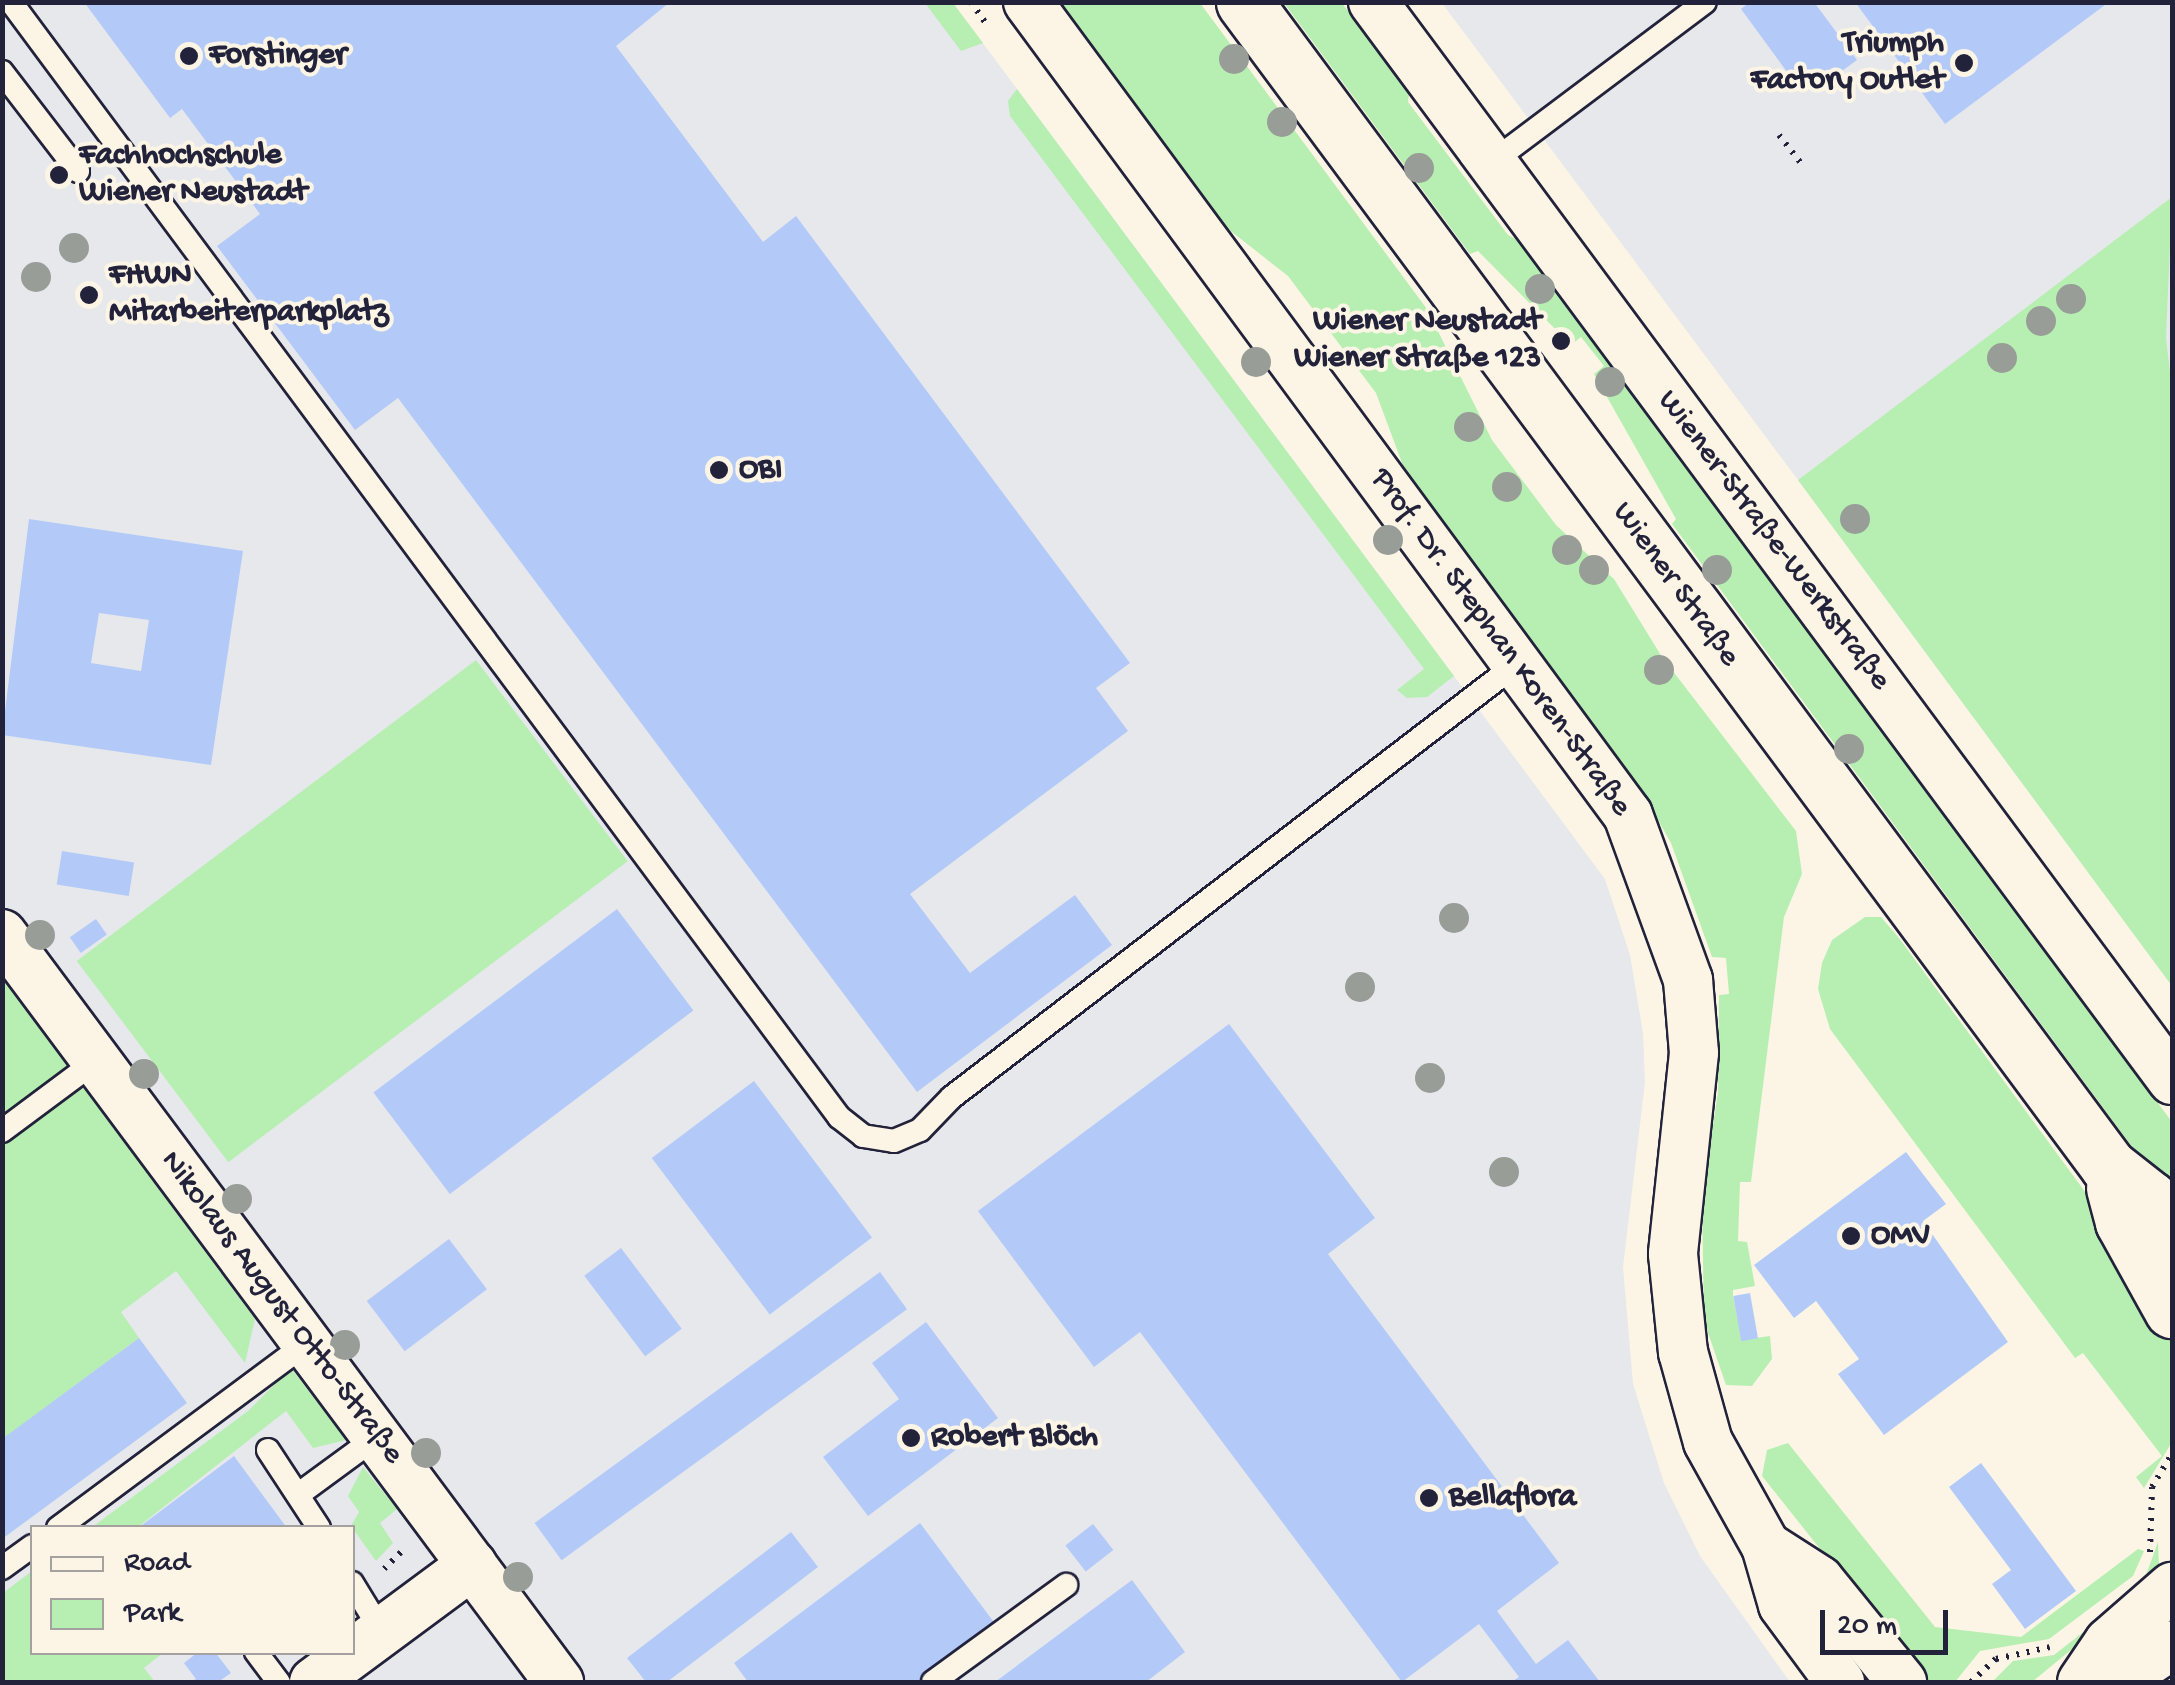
<!DOCTYPE html>
<html>
<head>
<meta charset="utf-8">
<style>
  body { margin:0 }
  #map { position:relative; width:2175px; height:1685px; overflow:hidden; background:#fcf5e5; font-family:"Gochi Hand",sans-serif }
  div>[style] { position:absolute }
  .built>* { inset:0; background:#e6e8eb }
  .green>* { inset:0; background:#b7efb2; transform-origin:0 0 }
  .building>* { inset:0; background:#b3caf9; transform-origin:0 0 }
  .path>* { height:6px; margin-top:-3px; transform-origin:0; background:repeating-linear-gradient(90deg,#22223b 0 2.5px,transparent 0 10.5px) }
  .roads { filter:drop-shadow(2px 0 #22223b) drop-shadow(-2px 0 #22223b) drop-shadow(0 2px #22223b) drop-shadow(0 -2px #22223b) }
  .lane>* { height:22px; margin:-11px; padding:0 11px; transform-origin:11px; border-radius:11px; background:#fcf5e5 }
  .street>* { height:48px; margin:-24px; padding:0 24px; transform-origin:24px; border-radius:24px; background:#fcf5e5 }
  .primary>* { height:55px; margin:-27.5px; padding:0 27.5px; transform-origin:27.5px; border-radius:27.5px; background:#fcf5e5 }
  .trees>* { width:30px; height:30px; margin:-15px; border-radius:50%; background:#989d98 }
  .dots>* { width:28px; height:28px; translate:-50% -50%; box-sizing:border-box; border:5px solid #fcf5e5; border-radius:50% }
  span { translate:-50% -50%; white-space:nowrap; text-align:center; line-height:1.15; -webkit-text-stroke:8px #fcf5e5; paint-order:stroke }
  .poi-label { font-size:32px; color:#22223b; font-weight:700 }
  .right { translate:-100% -50%; text-align:right }
  .left { translate:0 -50%; text-align:left }
  .street-label { font-size:32px; color:#22223b }
  .frame { position:absolute; inset:0; border:5px solid #22223b; pointer-events:none }
  .legend { position:absolute; left:30px; top:1525px; width:325px; height:130px; box-sizing:border-box; background:#fcf5e5; border:2px solid #a5a1a1; margin:0; padding:12px 18px; list-style:none; font-size:30px; color:#22223b }
  .legend li { display:flex; align-items:center; gap:20px; height:50px }
  .legend b { width:50px; border:2px solid #a5a1a1 }
  .scale { position:absolute; left:1820px; top:1610px; width:128px; height:45px; box-sizing:border-box; border:5px solid #22223b; border-top:0; padding-left:12px; font-size:30px; line-height:35px; white-space:nowrap; color:#22223b; -webkit-text-stroke:8px #fcf5e5; paint-order:stroke }
</style>
</head>
<body>
<div id="map">
  <div class="built">
    <div style="clip-path:polygon(evenodd,3px 3px,953px 3px,1605px 879px,1630px 955px,1643px 1033px,1645px 1082px,1623px 1267px,1633px 1384px,1664px 1483px,1700px 1556px,1790px 1682px,3px 1682px,3px 3px,32px 1528px,352px 1528px,352px 1652px,32px 1652px,32px 1528px)"></div>
    <div style="clip-path:polygon(1442px 3px,2172px 3px,2172px 986px,1798px 480px)"></div>
  </div>
  <div class="green">
    <div style="clip-path:polygon(925px 3px,953px 3px,983px 43px,961px 51px)"></div>
    <div style="clip-path:polygon(1058px 3px,1200px 3px,1427px 309px,1492px 440px,1556px 525px,1614px 579px,1662px 657px,1796px 831px,1802px 874px,1784px 917px,1751px 1182px,1740px 1182px,1738px 1241px,1747px 1242px,1755px 1286px,1733px 1290px,1733px 1296px,1742px 1340px,1770px 1336px,1772px 1359px,1752px 1386px,1726px 1385px,1704px 1321px,1702px 1199px,1718px 1092px,1719px 995px,1729px 994px,1726px 958px,1712px 957px,1671px 843px,1641px 790px,1405px 471px,1376px 393px,1288px 276px,1223px 225px)"></div>
    <div style="clip-path:polygon(1284px 3px,1342px 3px,1409px 93px,1408px 102px,1508px 235px,1520px 241px,2172px 1122px,2172px 1201px,1672px 524px,1676px 519px,1594px 374px,1604px 366px,1581px 337px,1571px 345px,1478px 251px,1470px 254px)"></div>
    <div style="clip-path:polygon(1017px 89px,1454px 676px,1427px 697px,1407px 698px,1397px 690px,1424px 669px,1010px 116px,1008px 101px)"></div>
    <div style="clip-path:polygon(2172px 197px,2166px 338px,2172px 389px,2172px 986px,1798px 480px)"></div>
    <div style="left:476px;top:660px;width:252px;height:500px;rotate:53deg"></div>
    <div style="clip-path:polygon(1865px 917px,1881px 917px,1899px 938px,2113px 1230px,2154px 1300px,2172px 1339px,2172px 1442px,2144px 1488px,2136px 1477px,2162px 1456px,2083px 1353px,2075px 1358px,1830px 1029px,1818px 989px,1822px 963px,1832px 940px)"></div>
    <div style="clip-path:polygon(2px 978px,255px 1319px,245px 1363px,176px 1271px,121px 1312px,139px 1338px,3px 1439px)"></div>
    <div style="clip-path:polygon(291px 1368px,346px 1440px,313px 1448px,286px 1411px,138px 1527px,91px 1528px,248px 1411px)"></div>
    <div style="clip-path:polygon(1788px 1443px,1935px 1627px,2021px 1637px,2138px 1549px,2144px 1551px,2133px 1576px,2049px 1639px,1980px 1651px,1955px 1682px,1926px 1682px,1762px 1476px,1767px 1450px)"></div>
    <div style="clip-path:polygon(363px 1467px,397px 1509px,380px 1523px,393px 1543px,376px 1561px,351px 1526px,359px 1512px,348px 1496px)"></div>
    <div style="clip-path:polygon(2158px 1542px,2159px 1566px,2145px 1589px,2032px 1682px,1992px 1682px,2013px 1661px,2054px 1655px,2142px 1586px)"></div>
    <div style="clip-path:polygon(32px 1571px,32px 1652px,163px 1653px,144px 1668px,155px 1682px,3px 1682px,3px 1593px)"></div>
  </div>
  <div class="building">
    <div style="clip-path:polygon(84px 2px,670px 2px,616px 46px,763px 242px,796px 216px,1130px 663px,1096px 688px,1128px 731px,910px 894px,970px 973px,1075px 895px,1112px 945px,917px 1092px,398px 398px,355px 430px,217px 246px,260px 214px,182px 109px,170px 118px)"></div>
    <div style="clip-path:polygon(1750px 2px,1814px 2px,1857px 60px,1816px 90px,1799px 68px,1790px 76px,1741px 9px)"></div>
    <div style="clip-path:polygon(1855px 2px,2109px 2px,1945px 124px)"></div>
    <div style="clip-path:polygon(evenodd,29px 519px,243px 551px,211px 765px,2px 735px,29px 519px,99px 613px,149px 620px,141px 671px,91px 663px,99px 613px)"></div>
    <div style="left:62px;top:851px;width:73px;height:34px;rotate:9deg"></div>
    <div style="left:617px;top:909px;width:127px;height:305px;rotate:53deg"></div>
    <div style="left:96px;top:919px;width:19px;height:32px;rotate:55deg"></div>
    <div style="clip-path:polygon(1229px 1024px,1375px 1218px,1328px 1254px,1559px 1563px,1497px 1611px,1536px 1664px,1568px 1640px,1600px 1682px,1511px 1682px,1519px 1677px,1479px 1624px,1402px 1682px,1140px 1332px,1094px 1367px,978px 1211px)"></div>
    <div style="left:754px;top:1081px;width:196px;height:128px;rotate:53deg"></div>
    <div style="clip-path:polygon(1906px 1152px,1946px 1204px,1923px 1221px,2008px 1342px,1884px 1435px,1838px 1374px,1859px 1359px,1816px 1301px,1794px 1318px,1754px 1265px)"></div>
    <div style="left:449px;top:1239px;width:63px;height:103px;rotate:53deg"></div>
    <div style="left:621px;top:1248px;width:101px;height:46px;rotate:53deg"></div>
    <div style="left:880px;top:1272px;width:46px;height:427px;rotate:54deg"></div>
    <div style="left:1750px;top:1293px;width:46px;height:17px;rotate:80deg"></div>
    <div style="clip-path:polygon(926px 1322px,998px 1418px,868px 1516px,823px 1457px,899px 1399px,872px 1363px)"></div>
    <div style="clip-path:polygon(139px 1338px,187px 1403px,2px 1539px,2px 1439px)"></div>
    <div style="clip-path:polygon(234px 1456px,287px 1528px,138px 1528px)"></div>
    <div style="clip-path:polygon(1981px 1463px,2076px 1591px,2025px 1629px,1992px 1584px,2011px 1570px,1949px 1487px)"></div>
    <div style="clip-path:polygon(920px 1523px,996px 1625px,919px 1682px,748px 1682px,734px 1663px)"></div>
    <div style="left:1093px;top:1524px;width:33px;height:35px;rotate:52deg"></div>
    <div style="clip-path:polygon(791px 1532px,818px 1567px,667px 1682px,646px 1682px,627px 1658px)"></div>
    <div style="clip-path:polygon(1132px 1580px,1185px 1652px,1146px 1682px,995px 1682px)"></div>
    <div style="clip-path:polygon(198px 1652px,215px 1652px,231px 1673px,218px 1682px,190px 1682px,196px 1679px,184px 1663px)"></div>
  </div>
  <div class="path">
    <div style="left:971px;top:2px;width:24px;rotate:55deg"></div>
    <div style="left:1779px;top:135px;width:39px;rotate:52deg"></div>
    <div style="left:2150px;top:1552px;width:65px;rotate:-88.2deg"></div>
    <div style="left:2152px;top:1487px;width:39px;rotate:-59deg"></div>
    <div style="left:384px;top:1569px;width:25px;rotate:-45deg"></div>
    <div style="left:1971px;top:1682px;width:34px;rotate:-43deg"></div>
    <div style="left:1996px;top:1659px;width:55px;rotate:-12.5deg"></div>
  </div>
  <div class="roads">
    <div class="lane">
      <div style="left:11px;top:2px;width:1389px;rotate:53.4deg"></div>
      <div style="left:839px;top:1117px;width:31px;rotate:38deg"></div>
      <div style="left:863px;top:1136px;width:31px;rotate:9deg"></div>
      <div style="left:894px;top:1141px;width:28px;rotate:-23deg"></div>
      <div style="left:920px;top:1130px;width:46px;rotate:-45.9deg"></div>
      <div style="left:952px;top:1097px;width:713px;rotate:-37.48deg"></div>
      <div style="left:2px;top:72px;width:125px;rotate:52.5deg"></div>
      <div style="left:1492px;top:162px;width:266px;rotate:-36.9deg"></div>
      <div style="left:2px;top:1131px;width:117px;rotate:-36.7deg"></div>
      <div style="left:268px;top:1450px;width:93px;rotate:56.8deg"></div>
      <div style="left:299px;top:1494px;width:97px;rotate:-36.2deg"></div>
      <div style="left:58px;top:1528px;width:310px;rotate:-36.6deg"></div>
      <div style="left:2px;top:1568px;width:37px;rotate:-36deg"></div>
      <div style="left:352px;top:1583px;width:57px;rotate:58.5deg"></div>
      <div style="left:256px;top:1652px;width:38px;rotate:53deg"></div>
      <div style="left:933px;top:1682px;width:165px;rotate:-36.1deg"></div>
    </div>
    <div class="street">
      <div style="left:1028px;top:2px;width:1010px;rotate:53.57deg"></div>
      <div style="left:1628px;top:815px;width:176px;rotate:70deg"></div>
      <div style="left:1688px;top:980px;width:73px;rotate:85.3deg"></div>
      <div style="left:1694px;top:1053px;width:202px;rotate:96deg"></div>
      <div style="left:1673px;top:1254px;width:99px;rotate:84.2deg"></div>
      <div style="left:1683px;top:1352px;width:93px;rotate:74.5deg"></div>
      <div style="left:1708px;top:1442px;width:119px;rotate:60.9deg"></div>
      <div style="left:1766px;top:1546px;width:61px;rotate:73.9deg"></div>
      <div style="left:1783px;top:1605px;width:96px;rotate:53.5deg"></div>
      <div style="left:1373px;top:2px;width:1342px;rotate:53.45deg"></div>
      <div style="left:2px;top:934px;width:933px;rotate:53.33deg"></div>
      <div style="left:1766px;top:1546px;width:63px;rotate:32.7deg"></div>
      <div style="left:1819px;top:1580px;width:132px;rotate:50.9deg"></div>
      <div style="left:314px;top:1682px;width:197px;rotate:-36.5deg"></div>
      <div style="left:2082px;top:1682px;width:48px;rotate:-56deg"></div>
      <div style="left:2109px;top:1642px;width:84px;rotate:-41.1deg"></div>
      <div style="left:2117px;top:1682px;width:66px;rotate:-33.9deg"></div>
    </div>
    <div class="primary">
      <div style="left:1244px;top:2px;width:1450px;rotate:53.41deg"></div>
      <div style="left:2108px;top:1166px;width:53px;rotate:38.2deg"></div>
      <div style="left:2150px;top:1199px;width:40px;rotate:56deg"></div>
      <div style="left:2114px;top:1188px;width:35px;rotate:75deg"></div>
      <div style="left:2123px;top:1222px;width:101px;rotate:60.9deg"></div>
    </div>
  </div>
  <div class="trees">
    <div style="left:1234px;top:59px"></div>
    <div style="left:1282px;top:122px"></div>
    <div style="left:1419px;top:168px"></div>
    <div style="left:74px;top:248px"></div>
    <div style="left:36px;top:277px"></div>
    <div style="left:1540px;top:289px"></div>
    <div style="left:2071px;top:299px"></div>
    <div style="left:2041px;top:321px"></div>
    <div style="left:2002px;top:358px"></div>
    <div style="left:1256px;top:362px"></div>
    <div style="left:1610px;top:382px"></div>
    <div style="left:1469px;top:427px"></div>
    <div style="left:1507px;top:487px"></div>
    <div style="left:1855px;top:519px"></div>
    <div style="left:1388px;top:540px"></div>
    <div style="left:1567px;top:550px"></div>
    <div style="left:1594px;top:570px"></div>
    <div style="left:1717px;top:570px"></div>
    <div style="left:1659px;top:670px"></div>
    <div style="left:1849px;top:749px"></div>
    <div style="left:1454px;top:918px"></div>
    <div style="left:40px;top:935px"></div>
    <div style="left:1360px;top:987px"></div>
    <div style="left:144px;top:1074px"></div>
    <div style="left:1430px;top:1078px"></div>
    <div style="left:1504px;top:1172px"></div>
    <div style="left:237px;top:1199px"></div>
    <div style="left:345px;top:1345px"></div>
    <div style="left:426px;top:1453px"></div>
    <div style="left:518px;top:1577px"></div>
  </div>
  <div class="dots">
    <div style="left:189px;top:56px;background:#22223b"></div>
    <div style="left:1964px;top:63px;background:#22223b"></div>
    <div style="left:59px;top:175px;background:#22223b"></div>
    <div style="left:89px;top:295px;background:#22223b"></div>
    <div style="left:1561px;top:341px;background:#22223b"></div>
    <div style="left:719px;top:470px;background:#22223b"></div>
    <div style="left:1851px;top:1236px;background:#22223b"></div>
    <div style="left:911px;top:1438px;background:#22223b"></div>
    <div style="left:1429px;top:1498px;background:#22223b"></div>
  </div>
  <div class="poi-label">
    <span class="right" style="left:1944px;top:63px">Triumph<br>Factory Outlet</span>
    <span class="left" style="left:209px;top:56px">Forstinger</span>
    <span class="left" style="left:79px;top:175px">Fachhochschule<br>Wiener Neustadt</span>
    <span class="left" style="left:109px;top:295px">FHWN<br>Mitarbeiterparkplatz</span>
    <span class="right" style="left:1541px;top:341px">Wiener Neustadt<br>Wiener Straße 123</span>
    <span class="left" style="left:739px;top:470px">OBI</span>
    <span class="left" style="left:1871px;top:1236px">OMV</span>
    <span class="left" style="left:931px;top:1438px">Robert Blöch</span>
    <span class="left" style="left:1449px;top:1498px">Bellaflora</span>
  </div>
  <div class="street-label">
    <span style="left:1773px;top:541px;rotate:53deg">Wiener-Straße-Werkstraße</span>
    <span style="left:1675px;top:585px;rotate:54deg">Wiener Straße</span>
    <span style="left:1500px;top:643px;rotate:54deg">Prof. Dr. Stephan Koren-Straße</span>
    <span style="left:281px;top:1308px;rotate:53deg">Nikolaus August Otto-Straße</span>
  </div>
  <div class="frame"></div>
  <ul class="legend">
  <li><b style="height:12px;background:#fcf5e5"></b>Road</li>
  <li><b style="height:28px;background:#b7efb2"></b>Park</li>
  </ul>
  <div class="scale">20 m</div>
</div>
</body>
</html>
